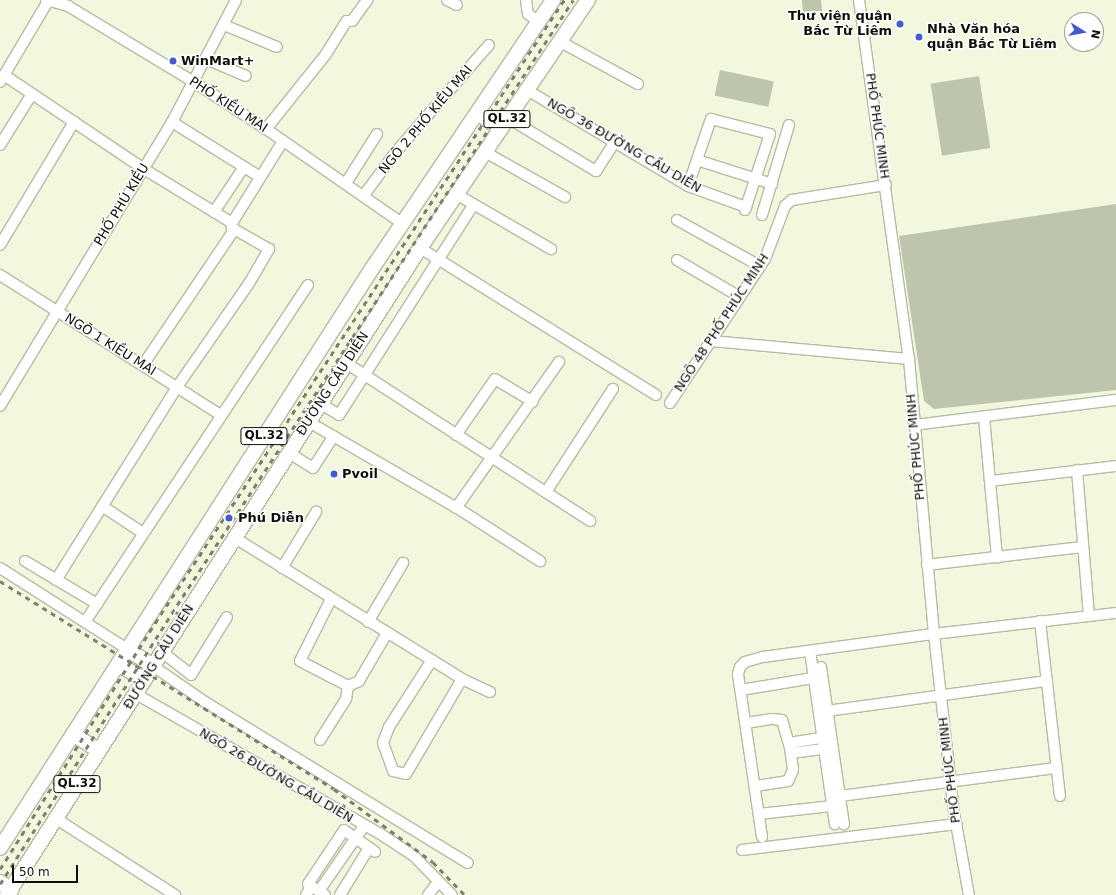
<!DOCTYPE html>
<html>
<head>
<meta charset="utf-8">
<style>
  body { margin:0 }
  #map { position:relative; width:1116px; height:895px; overflow:hidden; background:#f1f8de; font-family:"DejaVu Sans",sans-serif }
  div>[style] { position:absolute }
  .green>* { inset:0; background:#bec5ad; transform-origin:0 0 }
  .roads { filter:drop-shadow(1px 0 #b5bca3) drop-shadow(-1px 0 #b5bca3) drop-shadow(0 1px #b5bca3) drop-shadow(0 -1px #b5bca3) }
  .minor>* { height:10px; margin:-5px; padding:0 5px; transform-origin:5px; border-radius:5px; background:#fff }
  .highway>* { height:14px; margin:-7px; padding:0 7px; transform-origin:7px; border-radius:7px; background:#fff }
  .rail>* { height:2.5px; margin-top:-1.25px; transform-origin:0; background:repeating-linear-gradient(90deg,#7c806f 0 5px,transparent 0 10px) }
  .dots>* { width:11px; height:11px; translate:-50% -50%; box-sizing:border-box; border:2px solid #fff; border-radius:50% }
  span { translate:-50% -50%; white-space:nowrap; text-align:center; line-height:1.15; -webkit-text-stroke:3px #fff; paint-order:stroke }
  .shield-label span { padding:1px 3px; background:#fff; border:1px solid; border-radius:3px; -webkit-text-stroke-width:0 }
  .shield-label { font-size:12px; color:#0e1008; font-weight:700 }
  .poi-label { font-size:13px; color:#0e1008; font-weight:700 }
  .right { translate:-100% -50%; text-align:right }
  .left { translate:0 -50%; text-align:left }
  .street-label { font-size:13px; color:#0e1008 }
  .north { position:absolute; left:1064px; top:12px; width:40px; height:40px; box-sizing:border-box; background:#fff; border:1px solid #9f9f9c; border-radius:50%; rotate:101deg; font-size:11px; font-weight:700; line-height:16px; text-align:center; color:#0e1008 }
  .north::after { content:''; display:block; margin:auto; width:14px; height:18px; background:#445bcf; clip-path:polygon(50% 0,100% 100%,50% 72%,0 100%) }
  .scale { position:absolute; left:12px; top:865px; width:66px; height:18px; box-sizing:border-box; border:2px solid #0e1008; border-top:0; padding-left:5px; font-size:12px; line-height:14px; white-space:nowrap; color:#0e1008; -webkit-text-stroke:3px #fff; paint-order:stroke }
</style>
</head>
<body>
<div id="map">
  <div class="green">
    <div style="clip-path:polygon(802px 0,821px 0,822px 11px,803px 13px)"></div>
    <div style="left:720px;top:70px;width:55px;height:26px;rotate:12deg"></div>
    <div style="left:979px;top:76px;width:73px;height:49px;rotate:81deg"></div>
    <div style="clip-path:polygon(1116px 204px,1116px 390px,934px 409px,924px 401px,899px 236px)"></div>
  </div>
  <div class="roads">
    <div class="minor">
      <div style="left:46px;top:0;width:23px;rotate:15deg"></div>
      <div style="left:68px;top:6px;width:147px;rotate:31.1deg"></div>
      <div style="left:194px;top:82px;width:86px;rotate:33.1deg"></div>
      <div style="left:266px;top:129px;width:167px;rotate:34.7deg"></div>
      <div style="left:447px;top:0;width:11px;rotate:27deg"></div>
      <div style="left:526px;top:0;width:14px;rotate:82deg"></div>
      <div style="left:528px;top:14px;width:14px;rotate:36deg"></div>
      <div style="left:859px;top:0;width:362px;rotate:82.1deg"></div>
      <div style="left:909px;top:359px;width:276px;rotate:84.8deg"></div>
      <div style="left:934px;top:634px;width:179px;rotate:83.6deg"></div>
      <div style="left:954px;top:812px;width:84px;rotate:79.8deg"></div>
      <div style="left:224px;top:25px;width:57px;rotate:22.5deg"></div>
      <div style="left:559px;top:41px;width:90px;rotate:28.6deg"></div>
      <div style="left:206px;top:59px;width:43px;rotate:23deg"></div>
      <div style="left:4px;top:75px;width:169px;rotate:33.9deg"></div>
      <div style="left:144px;top:169px;width:103px;rotate:31.5deg"></div>
      <div style="left:232px;top:223px;width:10px;rotate:90deg"></div>
      <div style="left:232px;top:233px;width:159px;rotate:124deg"></div>
      <div style="left:0;top:82px;width:94px;rotate:-59.3deg"></div>
      <div style="left:527px;top:90px;width:187px;rotate:30.8deg"></div>
      <div style="left:688px;top:186px;width:62px;rotate:19.9deg"></div>
      <div style="left:508px;top:118px;width:103px;rotate:31.1deg"></div>
      <div style="left:596px;top:171px;width:35px;rotate:-57deg"></div>
      <div style="left:172px;top:122px;width:104px;rotate:32deg"></div>
      <div style="left:266px;top:129px;width:96px;rotate:-51.3deg"></div>
      <div style="left:326px;top:54px;width:39px;rotate:-58deg"></div>
      <div style="left:347px;top:21px;width:5px"></div>
      <div style="left:352px;top:21px;width:26px;rotate:-54deg"></div>
      <div style="left:0;top:145px;width:60px;rotate:-57.9deg"></div>
      <div style="left:485px;top:152px;width:92px;rotate:29.4deg"></div>
      <div style="left:697px;top:160px;width:79px;rotate:17.7deg"></div>
      <div style="left:346px;top:183px;width:58px;rotate:-57.7deg"></div>
      <div style="left:688px;top:186px;width:71px;rotate:-71.1deg"></div>
      <div style="left:711px;top:119px;width:61px;rotate:14.3deg"></div>
      <div style="left:770px;top:134px;width:80px;rotate:108.2deg"></div>
      <div style="left:456px;top:194px;width:110px;rotate:30.1deg"></div>
      <div style="left:364px;top:195px;width:52px;rotate:-53.6deg"></div>
      <div style="left:395px;top:153px;width:143px;rotate:-49deg"></div>
      <div style="left:214px;top:212px;width:54px;rotate:-56.3deg"></div>
      <div style="left:762px;top:215px;width:94px;rotate:-73.3deg"></div>
      <div style="left:677px;top:220px;width:95px;rotate:29deg"></div>
      <div style="left:232px;top:223px;width:97px;rotate:-58.1deg"></div>
      <div style="left:0;top:245px;width:144px;rotate:-59deg"></div>
      <div style="left:420px;top:248px;width:278px;rotate:31.9deg"></div>
      <div style="left:677px;top:260px;width:73px;rotate:30.4deg"></div>
      <div style="left:0;top:275px;width:262px;rotate:32.4deg"></div>
      <div style="left:711px;top:341px;width:199px;rotate:5.2deg"></div>
      <div style="left:346px;top:363px;width:291px;rotate:32.9deg"></div>
      <div style="left:670px;top:403px;width:173px;rotate:-56.6deg"></div>
      <div style="left:765px;top:259px;width:57px;rotate:-69.3deg"></div>
      <div style="left:785px;top:206px;width:9px;rotate:-41deg"></div>
      <div style="left:792px;top:200px;width:95px;rotate:-9.1deg"></div>
      <div style="left:321px;top:404px;width:21px;rotate:31deg"></div>
      <div style="left:339px;top:415px;width:250px;rotate:-57.4deg"></div>
      <div style="left:0;top:406px;width:332px;rotate:-58.8deg"></div>
      <div style="left:172px;top:122px;width:138px;rotate:-62.3deg"></div>
      <div style="left:984px;top:417px;width:141px;rotate:84.7deg"></div>
      <div style="left:309px;top:422px;width:177px;rotate:30.2deg"></div>
      <div style="left:462px;top:511px;width:93px;rotate:32.7deg"></div>
      <div style="left:914px;top:425px;width:204px;rotate:-7.1deg"></div>
      <div style="left:456px;top:435px;width:68px;rotate:-55.1deg"></div>
      <div style="left:495px;top:379px;width:44px;rotate:31.2deg"></div>
      <div style="left:289px;top:453px;width:28px;rotate:32deg"></div>
      <div style="left:313px;top:468px;width:38px;rotate:-57deg"></div>
      <div style="left:1077px;top:470px;width:145px;rotate:85.3deg"></div>
      <div style="left:990px;top:481px;width:127px;rotate:-6.8deg"></div>
      <div style="left:546px;top:492px;width:123px;rotate:-57deg"></div>
      <div style="left:102px;top:506px;width:49px;rotate:33.4deg"></div>
      <div style="left:456px;top:508px;width:179px;rotate:-54.8deg"></div>
      <div style="left:235px;top:538px;width:267px;rotate:31.8deg"></div>
      <div style="left:462px;top:679px;width:31px;rotate:25deg"></div>
      <div style="left:25px;top:561px;width:84px;rotate:30.8deg"></div>
      <div style="left:927px;top:565px;width:156px;rotate:-6.6deg"></div>
      <div style="left:0;top:568px;width:151px;rotate:32.5deg"></div>
      <div style="left:282px;top:568px;width:66px;rotate:-58.7deg"></div>
      <div style="left:56px;top:580px;width:228px;rotate:-57.9deg"></div>
      <div style="left:177px;top:387px;width:124px;rotate:-55.2deg"></div>
      <div style="left:248px;top:285px;width:42px;rotate:-59.7deg"></div>
      <div style="left:269px;top:249px;width:43px;rotate:-150.4deg"></div>
      <div style="left:331px;top:599px;width:69px;rotate:116.6deg"></div>
      <div style="left:300px;top:661px;width:54px;rotate:27.5deg"></div>
      <div style="left:1040px;top:621px;width:176px;rotate:83.5deg"></div>
      <div style="left:85px;top:622px;width:404px;rotate:-56.5deg"></div>
      <div style="left:368px;top:622px;width:69px;rotate:-59.3deg"></div>
      <div style="left:810px;top:651px;width:175px;rotate:81.8deg"></div>
      <div style="left:162px;top:652px;width:37px;rotate:38deg"></div>
      <div style="left:191px;top:675px;width:68px;rotate:-58.2deg"></div>
      <div style="left:432px;top:660px;width:80px;rotate:122.7deg"></div>
      <div style="left:389px;top:727px;width:17px;rotate:111deg"></div>
      <div style="left:383px;top:743px;width:30px;rotate:70deg"></div>
      <div style="left:393px;top:771px;width:13px;rotate:13deg"></div>
      <div style="left:406px;top:774px;width:110px;rotate:-59.5deg"></div>
      <div style="left:153px;top:666px;width:63px;rotate:34.7deg"></div>
      <div style="left:205px;top:702px;width:308px;rotate:31.5deg"></div>
      <div style="left:821px;top:667px;width:159px;rotate:81.7deg"></div>
      <div style="left:348px;top:686px;width:12px;rotate:-24deg"></div>
      <div style="left:359px;top:681px;width:56px;rotate:-59.7deg"></div>
      <div style="left:741px;top:690px;width:73px;rotate:-9.5deg"></div>
      <div style="left:136px;top:694px;width:280px;rotate:29.8deg"></div>
      <div style="left:379px;top:833px;width:42px;rotate:33.3deg"></div>
      <div style="left:414px;top:856px;width:54px;rotate:45.7deg"></div>
      <div style="left:827px;top:711px;width:222px;rotate:-7.8deg"></div>
      <div style="left:746px;top:723px;width:26px;rotate:-9deg"></div>
      <div style="left:772px;top:719px;width:10px;rotate:6deg"></div>
      <div style="left:782px;top:720px;width:29px;rotate:74deg"></div>
      <div style="left:790px;top:748px;width:22px;rotate:82deg"></div>
      <div style="left:793px;top:770px;width:12px;rotate:114deg"></div>
      <div style="left:788px;top:781px;width:33px;rotate:171deg"></div>
      <div style="left:320px;top:740px;width:49px;rotate:-57.6deg"></div>
      <div style="left:346px;top:699px;width:13px;rotate:-81deg"></div>
      <div style="left:789px;top:743px;width:32px;rotate:-9deg"></div>
      <div style="left:791px;top:753px;width:32px;rotate:-7deg"></div>
      <div style="left:840px;top:796px;width:219px;rotate:-7.4deg"></div>
      <div style="left:759px;top:814px;width:72px;rotate:-6.3deg"></div>
      <div style="left:55px;top:818px;width:143px;rotate:32.7deg"></div>
      <div style="left:762px;top:837px;width:165px;rotate:-98.4deg"></div>
      <div style="left:738px;top:674px;width:7px;rotate:-74deg"></div>
      <div style="left:740px;top:667px;width:7px;rotate:-45deg"></div>
      <div style="left:745px;top:662px;width:19px;rotate:-16deg"></div>
      <div style="left:763px;top:657px;width:173px;rotate:-7.7deg"></div>
      <div style="left:934px;top:634px;width:183px;rotate:-6.6deg"></div>
      <div style="left:742px;top:850px;width:216px;rotate:-6.9deg"></div>
      <div style="left:319px;top:891px;width:79px;rotate:-55.3deg"></div>
      <div style="left:306px;top:895px;width:9px;rotate:-58deg"></div>
      <div style="left:325px;top:895px;width:20px;rotate:-147deg"></div>
      <div style="left:308px;top:884px;width:65px;rotate:-56.3deg"></div>
      <div style="left:344px;top:830px;width:38px;rotate:35deg"></div>
      <div style="left:340px;top:895px;width:55px;rotate:-58.3deg"></div>
      <div style="left:428px;top:895px;width:16px;rotate:-52deg"></div>
    </div>
    <div class="highway">
      <div style="left:478px;top:113px;width:28px;rotate:35deg"></div>
      <div style="left:127px;top:649px;width:31px;rotate:33deg"></div>
      <div style="left:118px;top:664px;width:31px;rotate:31deg"></div>
      <div style="left:73px;top:734px;width:31px;rotate:33deg"></div>
      <div style="left:0;top:848px;width:690px;rotate:-57.3deg"></div>
      <div style="left:373px;top:267px;width:322px;rotate:-56deg"></div>
      <div style="left:0;top:882px;width:14px;rotate:36deg"></div>
      <div style="left:7px;top:895px;width:768px;rotate:-57.45deg"></div>
      <div style="left:420px;top:248px;width:300px;rotate:-55.9deg"></div>
    </div>
  </div>
  <div class="rail">
    <div style="left:0;top:581px;width:393px;rotate:31.9deg"></div>
    <div style="left:334px;top:789px;width:123px;rotate:36.4deg"></div>
    <div style="left:433px;top:862px;width:46px;rotate:45.9deg"></div>
    <div style="left:0;top:869px;width:291px;rotate:-57.8deg"></div>
    <div style="left:155px;top:623px;width:745px;rotate:-56.72deg"></div>
    <div style="left:0;top:884px;width:330px;rotate:-57.6deg"></div>
    <div style="left:177px;top:605px;width:723px;rotate:-56.79deg"></div>
  </div>
  <div class="dots">
    <div style="left:900px;top:24px;background:#445bcf"></div>
    <div style="left:919px;top:37px;background:#445bcf"></div>
    <div style="left:173px;top:61px;background:#445bcf"></div>
    <div style="left:334px;top:474px;background:#445bcf"></div>
    <div style="left:229px;top:518px;background:#445bcf"></div>
  </div>
  <div class="shield-label">
    <span style="left:507px;top:119px">QL.32</span>
    <span style="left:264px;top:436px">QL.32</span>
    <span style="left:77px;top:784px">QL.32</span>
  </div>
  <div class="poi-label">
    <span class="right" style="left:892px;top:24px">Thư viện quận<br>Bắc Từ Liêm</span>
    <span class="left" style="left:927px;top:37px">Nhà Văn hóa<br>quận Bắc Từ Liêm</span>
    <span class="left" style="left:181px;top:61px">WinMart+</span>
    <span class="left" style="left:342px;top:474px">Pvoil</span>
    <span class="left" style="left:238px;top:518px">Phú Diễn</span>
  </div>
  <div class="street-label">
    <span style="left:228px;top:105px;rotate:33deg">PHỐ KIỀU MAI</span>
    <span style="left:426px;top:120px;rotate:-50deg">NGÕ 2 PHỐ KIỀU MAI</span>
    <span style="left:877px;top:126px;rotate:82deg">PHỐ PHÚC MINH</span>
    <span style="left:624px;top:146px;rotate:30deg">NGÕ 36 ĐƯỜNG CẦU DIỄN</span>
    <span style="left:122px;top:205px;rotate:-59deg">PHỐ PHÚ KIỀU</span>
    <span style="left:722px;top:323px;rotate:-57deg">NGÕ 48 PHỐ PHÚC MINH</span>
    <span style="left:110px;top:345px;rotate:32deg">NGÕ 1 KIỀU MAI</span>
    <span style="left:333px;top:384px;rotate:-57deg">ĐƯỜNG CẦU DIỄN</span>
    <span style="left:916px;top:447px;rotate:-95deg">PHỐ PHÚC MINH</span>
    <span style="left:159px;top:657px;rotate:-58deg">ĐƯỜNG CẦU DIỄN</span>
    <span style="left:950px;top:770px;rotate:-97deg">PHỐ PHÚC MINH</span>
    <span style="left:276px;top:776px;rotate:30deg">NGÕ 26 ĐƯỜNG CẦU DIỄN</span>
  </div>
  <div class="north">N</div>
  <div class="scale">50 m</div>
</div>
</body>
</html>
